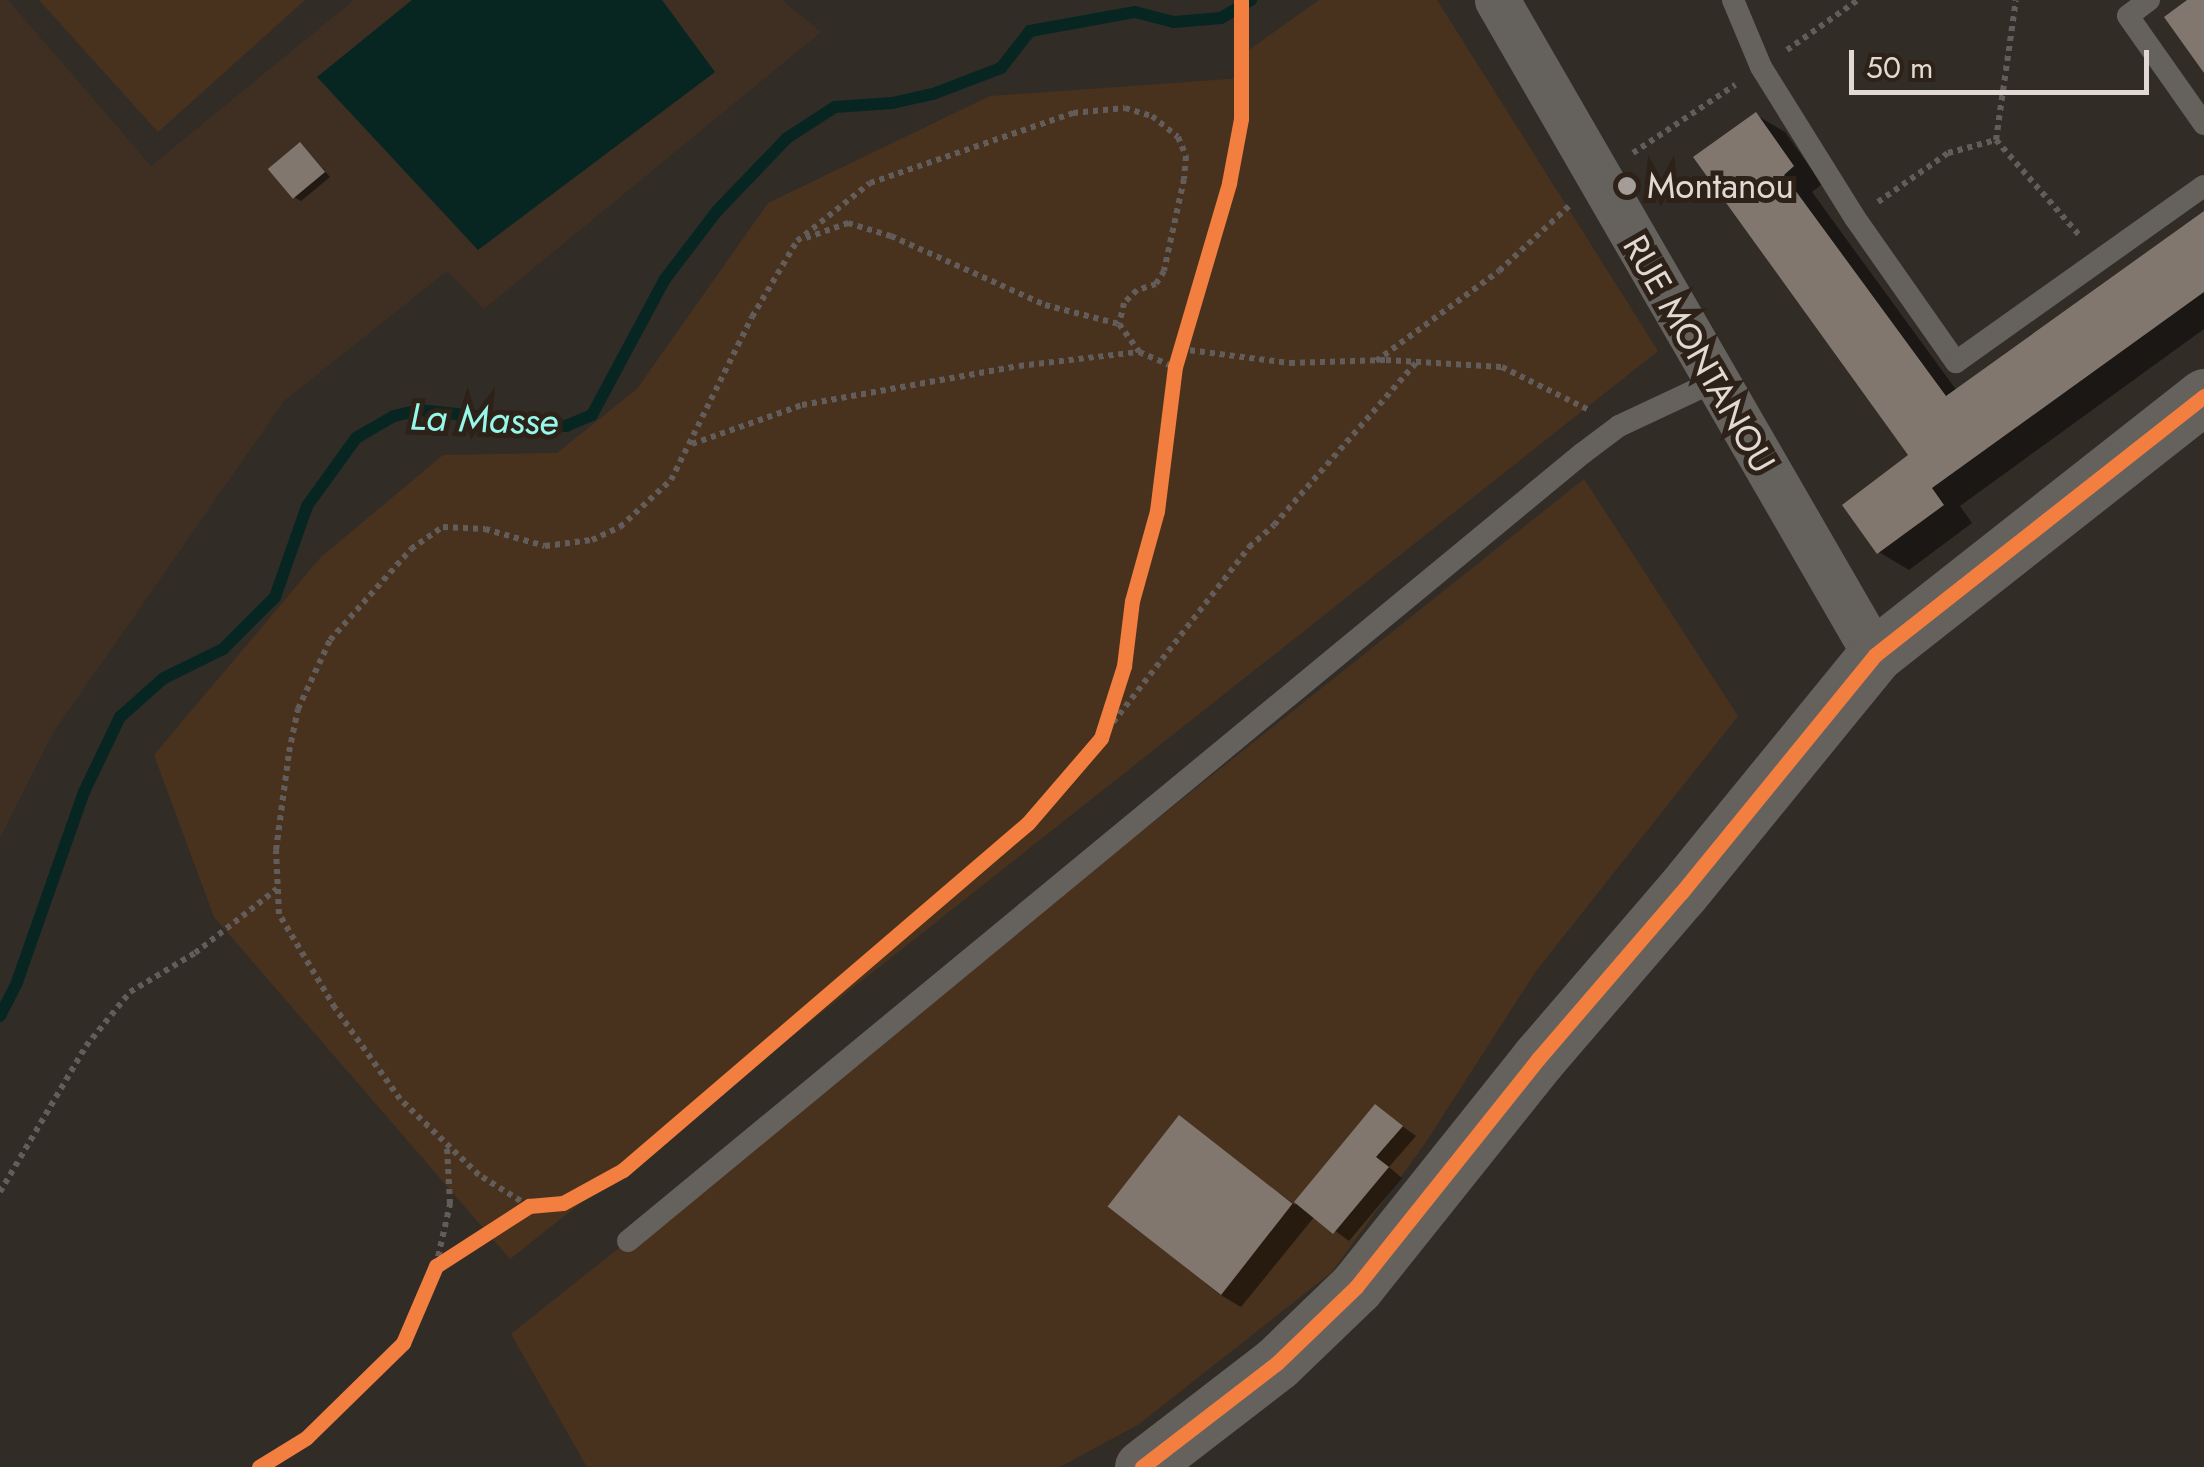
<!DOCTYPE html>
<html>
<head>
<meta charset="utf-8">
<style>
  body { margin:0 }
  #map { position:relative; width:2204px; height:1467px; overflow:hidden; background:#322c27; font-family:Jost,sans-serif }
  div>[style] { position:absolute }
  .built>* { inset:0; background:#3e2f22 }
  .green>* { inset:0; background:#49321d }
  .water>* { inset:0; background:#072622 }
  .shadow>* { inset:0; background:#0007 }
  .stream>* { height:12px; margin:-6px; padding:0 6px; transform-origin:6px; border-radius:6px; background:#072622 }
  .building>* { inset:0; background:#82776e; transform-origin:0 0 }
  .path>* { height:6px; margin-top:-3px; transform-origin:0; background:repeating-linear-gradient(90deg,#625d5a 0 5px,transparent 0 10px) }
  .service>* { height:22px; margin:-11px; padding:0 11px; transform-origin:11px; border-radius:11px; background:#65615d }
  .minor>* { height:45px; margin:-22.5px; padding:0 22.5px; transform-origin:22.5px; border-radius:22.5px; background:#65615d }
  .tertiary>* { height:55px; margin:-27.5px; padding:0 27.5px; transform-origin:27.5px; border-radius:27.5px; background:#65615d }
  .cycleway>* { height:15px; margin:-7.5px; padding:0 7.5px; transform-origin:7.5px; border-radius:7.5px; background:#f27e40 }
  .dots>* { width:28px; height:28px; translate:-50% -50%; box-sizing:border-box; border:5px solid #2d2118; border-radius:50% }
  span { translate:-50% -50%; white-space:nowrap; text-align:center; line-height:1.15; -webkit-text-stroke:10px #2d2118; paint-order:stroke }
  .poi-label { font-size:35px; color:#e1d9d3 }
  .left { translate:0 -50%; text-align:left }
  .street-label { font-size:35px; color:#e1d9d3 }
  .water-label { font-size:38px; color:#95f8e9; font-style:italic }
  .scale { position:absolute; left:1849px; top:50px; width:300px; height:45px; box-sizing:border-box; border:5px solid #e1d9d3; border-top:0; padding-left:12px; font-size:30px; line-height:35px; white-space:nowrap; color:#e1d9d3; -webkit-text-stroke:8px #2d2118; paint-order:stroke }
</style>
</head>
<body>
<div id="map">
  <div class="built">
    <div style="clip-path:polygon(0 0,8px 0,151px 166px,354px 0,782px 0,821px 32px,484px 309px,447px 271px,284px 401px,53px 733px,0 838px)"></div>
  </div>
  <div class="green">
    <div style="clip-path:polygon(39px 0,305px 0,158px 132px)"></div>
    <div style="clip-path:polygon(1319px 0,1437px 0,1658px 351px,510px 1259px,214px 917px,154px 755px,321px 557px,443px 455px,557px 453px,637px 389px,768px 203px,990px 96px,1243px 78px,1249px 50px)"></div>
    <div style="clip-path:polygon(1584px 479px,1738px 716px,1536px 971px,1424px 1145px,1332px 1272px,1139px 1424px,1060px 1467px,587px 1467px,511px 1334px)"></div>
  </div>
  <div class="water">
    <div style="clip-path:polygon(412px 0,662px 0,715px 72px,478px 250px,317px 77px)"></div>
  </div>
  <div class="shadow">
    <div style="clip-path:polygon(1756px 115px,1785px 132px,1822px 184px,1812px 192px,1957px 391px,2204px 214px,2204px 329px,1960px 506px,1972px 523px,1909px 570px,1879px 552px,1912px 456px)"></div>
    <div style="clip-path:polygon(301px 145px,330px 177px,301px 201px,294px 197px)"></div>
    <div style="clip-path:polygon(1376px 1107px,1416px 1136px,1389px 1167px,1402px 1178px,1349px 1241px,1315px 1216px,1241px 1307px,1219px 1294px,1109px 1205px,1180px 1119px,1295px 1205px)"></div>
  </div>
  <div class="stream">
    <div style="left:0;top:1016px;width:38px;rotate:-63deg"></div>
    <div style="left:17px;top:982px;width:201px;rotate:-70.6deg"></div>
    <div style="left:84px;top:792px;width:83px;rotate:-64.4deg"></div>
    <div style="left:120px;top:717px;width:59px;rotate:-41.6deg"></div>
    <div style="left:164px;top:678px;width:66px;rotate:-26.2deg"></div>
    <div style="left:223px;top:649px;width:74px;rotate:-45deg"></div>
    <div style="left:275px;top:597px;width:96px;rotate:-70.6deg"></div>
    <div style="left:307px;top:506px;width:84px;rotate:-54.2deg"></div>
    <div style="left:356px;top:438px;width:44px;rotate:-30.1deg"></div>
    <div style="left:394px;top:416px;width:26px;rotate:-13deg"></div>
    <div style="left:419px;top:410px;width:148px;rotate:6.2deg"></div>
    <div style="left:566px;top:426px;width:28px;rotate:-23deg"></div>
    <div style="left:592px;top:415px;width:154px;rotate:-61.8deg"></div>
    <div style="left:665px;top:279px;width:86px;rotate:-52.6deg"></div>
    <div style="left:717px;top:211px;width:101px;rotate:-46.2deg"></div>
    <div style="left:787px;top:138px;width:57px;rotate:-32.9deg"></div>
    <div style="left:835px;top:107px;width:57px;rotate:-4deg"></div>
    <div style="left:892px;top:103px;width:42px;rotate:-12.4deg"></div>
    <div style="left:933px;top:94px;width:73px;rotate:-20.9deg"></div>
    <div style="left:1001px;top:68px;width:47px;rotate:-51.9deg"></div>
    <div style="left:1030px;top:31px;width:107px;rotate:-10.3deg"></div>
    <div style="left:1135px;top:12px;width:40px;rotate:14.4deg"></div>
    <div style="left:1174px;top:22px;width:47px;rotate:-4.9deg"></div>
    <div style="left:1221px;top:18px;width:35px;rotate:-31deg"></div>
  </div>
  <div class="building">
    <div style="clip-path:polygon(2187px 0,2204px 0,2204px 73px,2164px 17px)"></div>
    <div style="clip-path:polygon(1756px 112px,1794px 166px,1784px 175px,1946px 396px,2204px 211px,2204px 292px,1932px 488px,1944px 505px,1877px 554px,1842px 505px,1908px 455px,1693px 157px)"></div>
    <div style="left:300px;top:142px;width:39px;height:42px;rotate:50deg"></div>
    <div style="clip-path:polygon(1375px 1104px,1403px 1126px,1376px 1157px,1389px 1167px,1333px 1234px,1294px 1202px)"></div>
    <div style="left:1179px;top:1115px;width:144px;height:116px;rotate:38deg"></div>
  </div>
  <div class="path">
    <div style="left:1787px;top:50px;width:87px;rotate:-35.2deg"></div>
    <div style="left:1996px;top:140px;width:141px;rotate:-81.9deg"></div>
    <div style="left:1633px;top:153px;width:123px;rotate:-33.7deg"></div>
    <div style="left:1878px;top:202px;width:85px;rotate:-35deg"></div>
    <div style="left:1948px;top:153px;width:50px;rotate:-15.2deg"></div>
    <div style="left:1996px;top:140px;width:128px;rotate:48.8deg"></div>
    <div style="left:806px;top:238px;width:45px;rotate:-19.7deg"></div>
    <div style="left:848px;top:223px;width:45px;rotate:16.8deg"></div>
    <div style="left:891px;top:236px;width:169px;rotate:24.1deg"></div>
    <div style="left:1045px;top:305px;width:76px;rotate:14.4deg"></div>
    <div style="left:1119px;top:324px;width:34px;rotate:54deg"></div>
    <div style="left:1139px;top:352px;width:39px;rotate:23deg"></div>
    <div style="left:1180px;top:349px;width:111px;rotate:7.3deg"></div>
    <div style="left:1290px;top:363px;width:96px;rotate:-1.8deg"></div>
    <div style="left:1386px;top:360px;width:116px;rotate:3.5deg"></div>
    <div style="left:1502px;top:367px;width:99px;rotate:26.3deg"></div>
    <div style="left:1376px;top:361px;width:152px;rotate:-36.2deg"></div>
    <div style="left:1499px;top:271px;width:97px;rotate:-42.9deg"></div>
    <div style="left:692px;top:444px;width:117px;rotate:-19.5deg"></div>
    <div style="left:802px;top:405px;width:220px;rotate:-10.2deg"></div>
    <div style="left:1019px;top:366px;width:121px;rotate:-6.7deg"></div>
    <div style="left:1101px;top:738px;width:242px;rotate:-52.2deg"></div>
    <div style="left:1249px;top:547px;width:33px;rotate:-41deg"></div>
    <div style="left:1274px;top:525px;width:215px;rotate:-48.8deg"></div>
    <div style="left:0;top:1192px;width:169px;rotate:-59.5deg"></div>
    <div style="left:86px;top:1046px;width:70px;rotate:-50.8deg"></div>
    <div style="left:130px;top:992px;width:76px;rotate:-31deg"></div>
    <div style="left:195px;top:953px;width:104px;rotate:-38deg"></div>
    <div style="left:529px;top:1206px;width:59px;rotate:-148.2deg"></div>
    <div style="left:479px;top:1175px;width:110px;rotate:-136.1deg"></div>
    <div style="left:400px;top:1099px;width:112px;rotate:-125.5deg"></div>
    <div style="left:335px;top:1008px;width:109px;rotate:-120.8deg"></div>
    <div style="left:279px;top:914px;width:64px;rotate:-92.7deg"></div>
    <div style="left:276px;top:850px;width:99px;rotate:-82.4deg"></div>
    <div style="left:289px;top:752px;width:44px;rotate:-78.2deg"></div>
    <div style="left:298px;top:709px;width:76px;rotate:-65.1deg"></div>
    <div style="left:330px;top:640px;width:122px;rotate:-48.3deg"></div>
    <div style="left:411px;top:549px;width:39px;rotate:-35deg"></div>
    <div style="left:443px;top:527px;width:42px;rotate:2.7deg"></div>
    <div style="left:485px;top:529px;width:62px;rotate:15.8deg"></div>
    <div style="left:545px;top:546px;width:47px;rotate:-7.3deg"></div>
    <div style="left:592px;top:540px;width:31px;rotate:-25deg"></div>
    <div style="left:620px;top:527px;width:69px;rotate:-42.7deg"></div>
    <div style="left:671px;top:480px;width:182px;rotate:-63.6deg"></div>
    <div style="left:752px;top:317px;width:88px;rotate:-59.4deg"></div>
    <div style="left:797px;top:241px;width:93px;rotate:-38.5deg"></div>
    <div style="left:870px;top:183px;width:215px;rotate:-19deg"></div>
    <div style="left:1073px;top:113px;width:52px;rotate:-5.5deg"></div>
    <div style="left:1125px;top:108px;width:28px;rotate:17deg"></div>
    <div style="left:1152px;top:116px;width:33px;rotate:39deg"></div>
    <div style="left:1178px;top:137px;width:21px;rotate:67deg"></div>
    <div style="left:1186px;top:156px;width:23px;rotate:95deg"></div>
    <div style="left:1184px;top:179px;width:94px;rotate:102.3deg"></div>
    <div style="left:1164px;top:271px;width:15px;rotate:122deg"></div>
    <div style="left:1156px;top:284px;width:20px;rotate:162deg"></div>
    <div style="left:1137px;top:290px;width:18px;rotate:135deg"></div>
    <div style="left:1124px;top:303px;width:22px;rotate:103deg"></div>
    <div style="left:436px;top:1266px;width:64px;rotate:-77.3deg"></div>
    <div style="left:450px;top:1204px;width:58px;rotate:-93deg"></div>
  </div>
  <div class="service">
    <div style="left:1733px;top:0;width:73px;rotate:67.3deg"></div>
    <div style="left:1761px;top:67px;width:178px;rotate:58.1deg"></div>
    <div style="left:1855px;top:218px;width:176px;rotate:55deg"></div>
    <div style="left:1956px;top:362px;width:304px;rotate:-35.4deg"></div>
    <div style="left:2149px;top:0;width:26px;rotate:143deg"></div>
    <div style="left:2128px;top:16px;width:132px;rotate:54.9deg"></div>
    <div style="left:628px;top:1241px;width:1238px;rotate:-39.53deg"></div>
    <div style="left:1583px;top:453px;width:45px;rotate:-36.9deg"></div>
    <div style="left:1619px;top:426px;width:106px;rotate:-25.1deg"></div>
  </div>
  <div class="minor">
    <div style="left:1497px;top:0;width:756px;rotate:60.01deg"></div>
  </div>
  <div class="tertiary">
    <div style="left:1142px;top:1467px;width:170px;rotate:-37.6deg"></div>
    <div style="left:1277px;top:1363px;width:110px;rotate:-43.9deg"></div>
    <div style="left:1356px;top:1287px;width:292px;rotate:-51.4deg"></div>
    <div style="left:1538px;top:1059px;width:219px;rotate:-49.3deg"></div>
    <div style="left:1681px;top:893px;width:307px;rotate:-50.8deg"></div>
    <div style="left:1875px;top:655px;width:419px;rotate:-38.2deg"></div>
  </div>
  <div class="cycleway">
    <div style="left:259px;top:1467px;width:55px;rotate:-31.7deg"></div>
    <div style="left:306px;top:1438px;width:136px;rotate:-44.4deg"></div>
    <div style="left:403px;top:1343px;width:84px;rotate:-66.8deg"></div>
    <div style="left:436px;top:1266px;width:111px;rotate:-32.8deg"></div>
    <div style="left:529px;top:1206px;width:34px;rotate:-5deg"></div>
    <div style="left:563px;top:1203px;width:68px;rotate:-28.8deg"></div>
    <div style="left:623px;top:1170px;width:533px;rotate:-40.59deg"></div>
    <div style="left:1028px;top:823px;width:112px;rotate:-49.3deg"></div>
    <div style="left:1101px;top:738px;width:76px;rotate:-72.3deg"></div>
    <div style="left:1124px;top:666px;width:65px;rotate:-83deg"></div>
    <div style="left:1132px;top:601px;width:93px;rotate:-74.5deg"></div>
    <div style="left:1157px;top:511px;width:145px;rotate:-82.9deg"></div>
    <div style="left:1175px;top:367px;width:192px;rotate:-73.6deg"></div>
    <div style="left:1229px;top:183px;width:65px;rotate:-79.4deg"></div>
    <div style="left:1241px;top:119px;width:119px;rotate:-90deg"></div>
    <div style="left:1142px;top:1467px;width:170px;rotate:-37.6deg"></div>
    <div style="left:1277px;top:1363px;width:110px;rotate:-43.9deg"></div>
    <div style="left:1356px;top:1287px;width:292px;rotate:-51.4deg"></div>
    <div style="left:1538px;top:1059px;width:219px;rotate:-49.3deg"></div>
    <div style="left:1681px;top:893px;width:307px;rotate:-50.8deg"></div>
    <div style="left:1875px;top:655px;width:419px;rotate:-38.2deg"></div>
  </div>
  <div class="dots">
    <div style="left:1627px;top:186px;background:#a49c97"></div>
  </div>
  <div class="poi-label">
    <span class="left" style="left:1647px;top:186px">Montanou</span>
  </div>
  <div class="street-label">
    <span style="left:1699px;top:354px;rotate:60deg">RUE MONTANOU</span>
  </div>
  <div class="water-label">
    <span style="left:484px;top:419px;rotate:2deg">La Masse</span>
  </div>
  <div class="scale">50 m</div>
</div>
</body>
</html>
